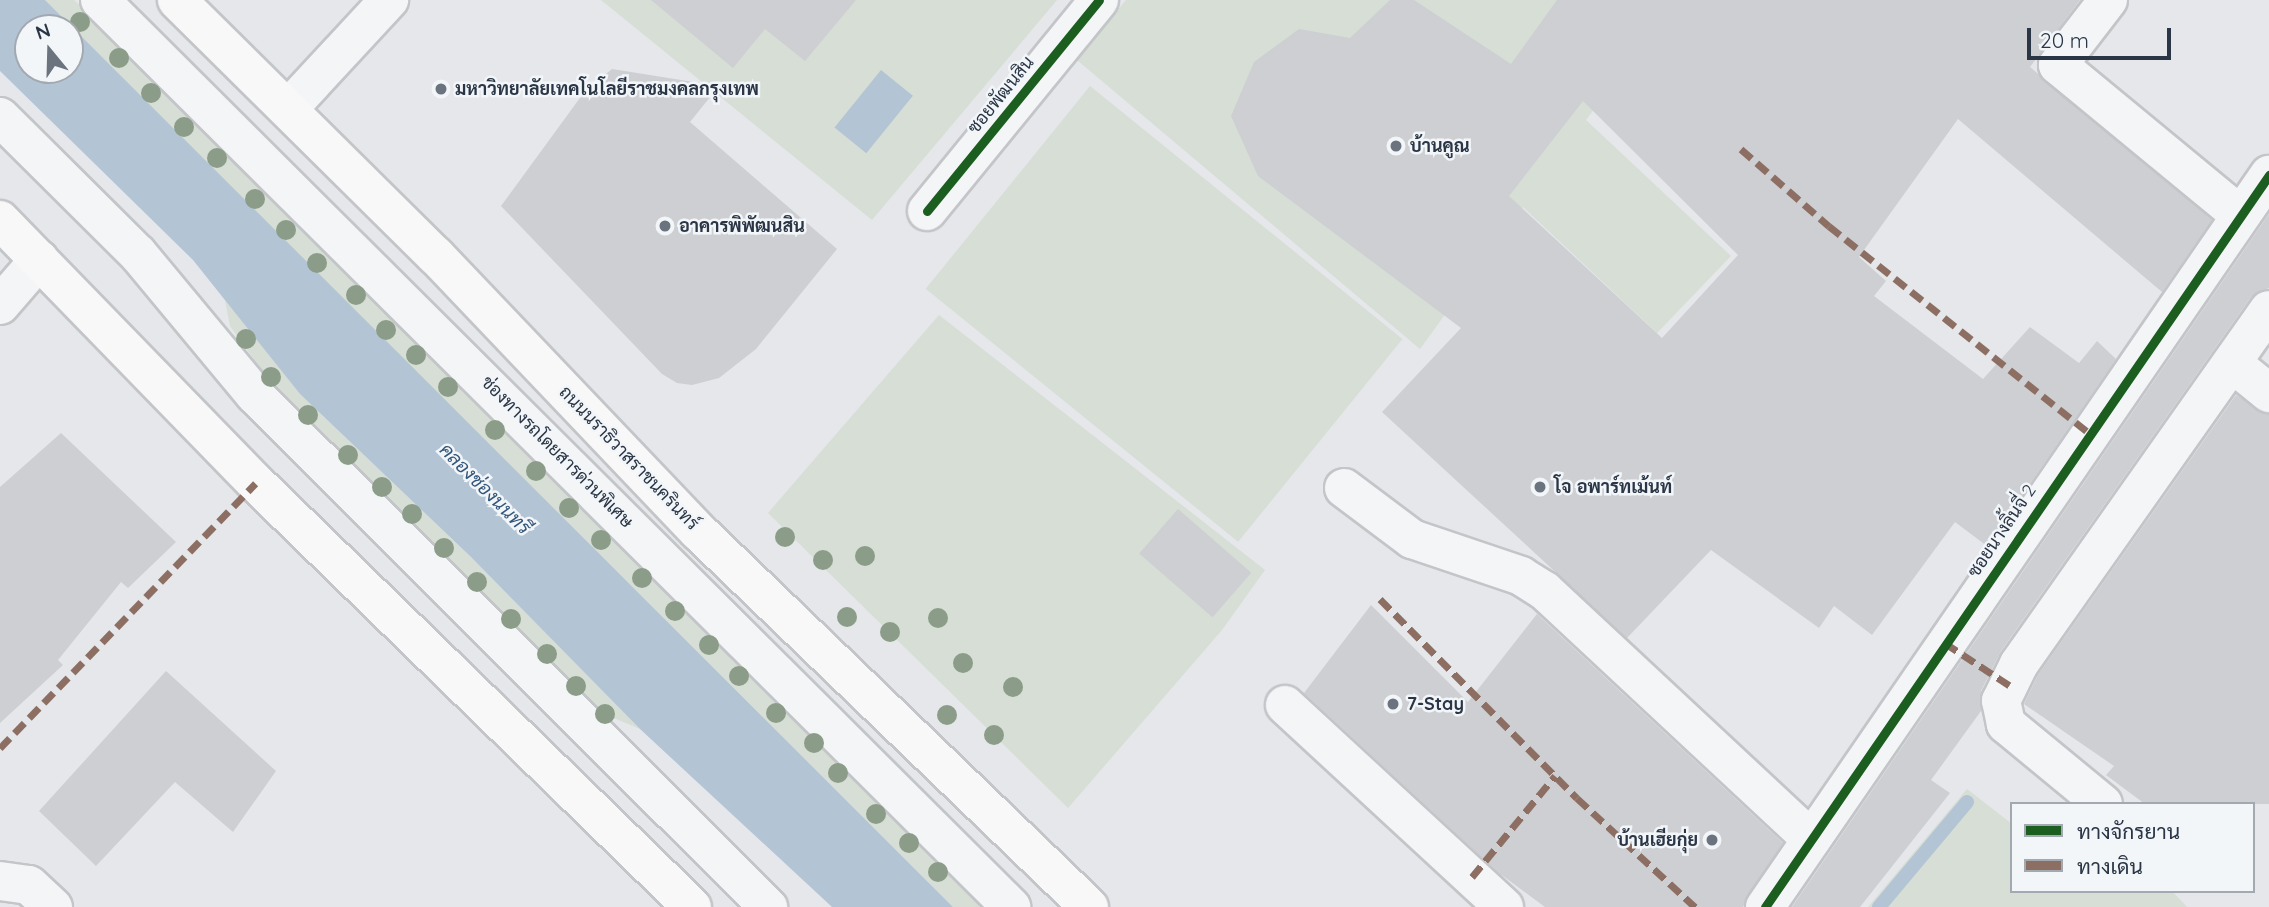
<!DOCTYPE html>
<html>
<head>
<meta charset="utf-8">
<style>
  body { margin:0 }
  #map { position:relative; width:2269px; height:907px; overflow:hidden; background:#e5e7ea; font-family:Quicksand,Sarabun,sans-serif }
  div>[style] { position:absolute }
  .green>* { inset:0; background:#d6ded5; transform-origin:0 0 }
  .water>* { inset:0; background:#b3c5d5; transform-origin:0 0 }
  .stream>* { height:14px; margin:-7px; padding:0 7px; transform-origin:7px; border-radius:7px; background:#b3c5d5 }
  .building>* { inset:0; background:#cdcfd3; transform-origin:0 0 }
  .roads { filter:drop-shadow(2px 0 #c3c5c8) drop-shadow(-2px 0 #c3c5c8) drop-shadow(0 2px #c3c5c8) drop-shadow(0 -2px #c3c5c8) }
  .minor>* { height:38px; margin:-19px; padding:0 19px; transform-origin:19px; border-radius:19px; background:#f4f5f7 }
  .major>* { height:38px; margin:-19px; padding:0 19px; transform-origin:19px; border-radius:19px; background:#f8f8f8 }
  .quiet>* { height:7px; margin-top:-3.5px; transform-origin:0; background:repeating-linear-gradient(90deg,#8d6e63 0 14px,transparent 0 21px) }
  .cycleway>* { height:9px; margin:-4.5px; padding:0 4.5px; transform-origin:4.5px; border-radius:4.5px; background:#1b5e20 }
  .trees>* { width:20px; height:20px; margin:-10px; border-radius:50%; background:#8b9d88 }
  .dots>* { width:19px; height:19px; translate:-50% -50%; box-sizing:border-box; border:4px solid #f3f6f9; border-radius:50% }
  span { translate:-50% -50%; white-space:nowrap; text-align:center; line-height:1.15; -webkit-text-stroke:5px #f3f6f9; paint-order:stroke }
  .poi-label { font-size:18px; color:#2a3545; font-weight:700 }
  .left { translate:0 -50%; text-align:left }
  .right { translate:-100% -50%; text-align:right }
  .street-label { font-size:18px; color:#2a3545 }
  .water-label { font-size:19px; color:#33567a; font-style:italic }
  .legend { position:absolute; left:2010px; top:802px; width:245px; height:91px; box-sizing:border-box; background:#f3f6f9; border:2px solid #a3a9b1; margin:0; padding:9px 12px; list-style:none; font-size:21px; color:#2a3545 }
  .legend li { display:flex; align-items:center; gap:14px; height:35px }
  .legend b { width:35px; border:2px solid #a3a9b1 }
  .north { position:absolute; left:14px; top:14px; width:70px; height:70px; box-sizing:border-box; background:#f3f6f9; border:2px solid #a3a9b1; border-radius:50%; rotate:341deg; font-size:19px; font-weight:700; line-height:28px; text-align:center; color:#2a3545 }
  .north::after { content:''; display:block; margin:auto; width:24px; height:32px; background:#6b737f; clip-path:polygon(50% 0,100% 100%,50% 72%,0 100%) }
  .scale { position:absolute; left:2027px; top:28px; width:144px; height:32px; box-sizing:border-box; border:4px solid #2a3545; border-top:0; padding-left:9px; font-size:21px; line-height:24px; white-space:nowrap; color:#2a3545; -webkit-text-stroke:5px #f3f6f9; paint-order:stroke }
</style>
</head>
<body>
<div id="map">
  <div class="green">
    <div style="clip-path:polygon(45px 0,74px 0,140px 60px,276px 204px,995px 907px,953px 907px)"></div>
    <div style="clip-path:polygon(601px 0,1057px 0,872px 220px)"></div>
    <div style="clip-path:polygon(1126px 0,1675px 0,1586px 120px,1731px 256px,1657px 333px,1523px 207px,1420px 349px,1077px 60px)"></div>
    <div style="left:1090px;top:86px;width:402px;height:261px;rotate:39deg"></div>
    <div style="clip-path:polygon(225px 300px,300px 394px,471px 557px,640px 729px,590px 708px,281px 397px,230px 326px)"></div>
    <div style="clip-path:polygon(939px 315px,1265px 570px,1222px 630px,1068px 808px,768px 513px)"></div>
    <div style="clip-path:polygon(1967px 789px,2012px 824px,2012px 891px,2172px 891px,2187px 907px,1868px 907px)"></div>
  </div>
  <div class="water">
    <div style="clip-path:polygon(evenodd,0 0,45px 0,953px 907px,832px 907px,640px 729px,471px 557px,300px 394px,193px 260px,0 71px,0 0,70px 28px,70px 70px,28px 70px,28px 28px,70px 28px)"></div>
    <div style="left:881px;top:70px;width:41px;height:74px;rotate:39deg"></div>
  </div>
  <div class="stream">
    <div style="left:1879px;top:907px;width:137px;rotate:-50deg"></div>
  </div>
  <div class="building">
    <div style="clip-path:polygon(651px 0,856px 0,805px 61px,765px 29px,733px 68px)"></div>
    <div style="clip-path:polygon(evenodd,1390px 0,1414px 0,1511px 64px,1557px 0,2080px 0,2030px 67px,2212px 220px,2162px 292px,1958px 119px,1859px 257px,1886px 281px,1874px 296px,1983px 379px,2030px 327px,2079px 363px,2097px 341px,2116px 359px,1987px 546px,1955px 522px,1872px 635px,1834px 606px,1819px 628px,1711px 550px,1627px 638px,1382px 412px,1461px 328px,1258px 176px,1231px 116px,1254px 62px,1299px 29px,1350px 38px,1390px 0,1583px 101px,1738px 255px,1662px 338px,1509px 196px,1583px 101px)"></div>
    <div style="clip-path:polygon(612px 69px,719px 86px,690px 122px,837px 249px,756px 349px,719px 378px,692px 385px,677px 383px,662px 374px,501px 206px,585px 91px)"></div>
    <div style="clip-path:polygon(2269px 214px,2269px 288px,2251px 297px,2001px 651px,1981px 691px,1981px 711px,1931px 780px,1950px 793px,1860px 907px,1792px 907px)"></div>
    <div style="clip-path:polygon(2236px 395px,2269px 414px,2269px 804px,2145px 804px,2106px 775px,2114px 766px,2024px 704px,2038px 675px)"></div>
    <div style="clip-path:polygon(61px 433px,176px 542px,128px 588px,121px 582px,58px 660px,63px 665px,0 723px,0 487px)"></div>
    <div style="left:1178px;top:509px;width:97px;height:59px;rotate:41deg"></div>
    <div style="clip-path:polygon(1371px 605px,1468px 702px,1537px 614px,1783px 843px,1743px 907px,1545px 907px,1499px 873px,1304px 693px)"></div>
    <div style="clip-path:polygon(166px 671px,276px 771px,233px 832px,175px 782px,96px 866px,39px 811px)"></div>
  </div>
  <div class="roads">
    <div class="minor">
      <div style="left:100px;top:0;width:1286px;rotate:44.87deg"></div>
      <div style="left:2108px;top:0;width:82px;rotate:127.6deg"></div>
      <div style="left:2058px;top:65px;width:236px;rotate:39.5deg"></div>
      <div style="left:288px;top:109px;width:149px;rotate:-47.2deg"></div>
      <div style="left:0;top:117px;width:194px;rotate:44.8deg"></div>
      <div style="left:138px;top:254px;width:183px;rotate:50.3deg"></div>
      <div style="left:255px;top:395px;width:725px;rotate:44.94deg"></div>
      <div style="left:927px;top:211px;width:272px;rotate:-50.8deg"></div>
      <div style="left:0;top:305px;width:60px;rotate:-49.1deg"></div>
      <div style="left:2232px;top:363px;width:48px;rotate:39deg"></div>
      <div style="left:1344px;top:488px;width:85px;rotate:36.9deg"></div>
      <div style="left:1412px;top:539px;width:115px;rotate:18.7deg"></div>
      <div style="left:1521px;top:576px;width:28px;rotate:32deg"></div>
      <div style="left:1545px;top:591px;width:364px;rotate:43deg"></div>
      <div style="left:1285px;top:705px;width:298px;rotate:42.7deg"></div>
      <div style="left:2103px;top:804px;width:126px;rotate:-140.5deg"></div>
      <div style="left:2006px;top:724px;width:24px;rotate:-102deg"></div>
      <div style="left:2001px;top:701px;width:41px;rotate:-64.1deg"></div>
      <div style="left:2019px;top:664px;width:433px;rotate:-54.8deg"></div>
      <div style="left:0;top:881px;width:29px;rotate:8deg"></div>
      <div style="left:29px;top:885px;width:33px;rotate:43deg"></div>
      <div style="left:1765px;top:907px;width:889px;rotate:-55.45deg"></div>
    </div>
    <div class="major">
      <div style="left:177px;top:0;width:364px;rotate:44.7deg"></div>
      <div style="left:436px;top:256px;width:381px;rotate:46.4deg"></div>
      <div style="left:699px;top:532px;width:541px;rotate:43.88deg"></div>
      <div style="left:0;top:220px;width:367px;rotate:45.8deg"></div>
      <div style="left:256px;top:483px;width:608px;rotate:44.2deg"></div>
    </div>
  </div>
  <div class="quiet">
    <div style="left:1741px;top:149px;width:117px;rotate:41.2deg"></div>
    <div style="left:1829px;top:226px;width:332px;rotate:38.5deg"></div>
    <div style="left:1380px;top:599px;width:280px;rotate:45.3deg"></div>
    <div style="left:1577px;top:798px;width:161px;rotate:42.7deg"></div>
    <div style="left:1945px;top:643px;width:77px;rotate:33.3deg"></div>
    <div style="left:0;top:748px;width:368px;rotate:-46deg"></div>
    <div style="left:1472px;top:877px;width:131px;rotate:-50.6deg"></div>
  </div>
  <div class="cycleway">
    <div style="left:927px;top:211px;width:272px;rotate:-50.8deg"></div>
    <div style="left:1765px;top:907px;width:889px;rotate:-55.45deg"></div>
  </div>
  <div class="trees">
    <div style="left:80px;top:22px"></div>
    <div style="left:119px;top:58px"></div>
    <div style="left:151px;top:93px"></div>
    <div style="left:184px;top:127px"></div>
    <div style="left:217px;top:158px"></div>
    <div style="left:255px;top:199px"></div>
    <div style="left:286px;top:230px"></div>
    <div style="left:317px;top:263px"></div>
    <div style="left:356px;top:295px"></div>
    <div style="left:386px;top:330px"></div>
    <div style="left:246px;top:339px"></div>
    <div style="left:416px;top:355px"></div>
    <div style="left:271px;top:377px"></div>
    <div style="left:448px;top:387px"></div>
    <div style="left:308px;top:415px"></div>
    <div style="left:495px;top:430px"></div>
    <div style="left:348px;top:455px"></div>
    <div style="left:536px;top:471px"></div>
    <div style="left:382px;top:487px"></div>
    <div style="left:569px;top:508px"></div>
    <div style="left:412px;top:514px"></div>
    <div style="left:785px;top:537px"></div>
    <div style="left:601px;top:540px"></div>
    <div style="left:444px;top:548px"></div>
    <div style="left:865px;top:556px"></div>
    <div style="left:823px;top:560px"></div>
    <div style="left:642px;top:578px"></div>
    <div style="left:477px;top:582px"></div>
    <div style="left:675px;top:611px"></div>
    <div style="left:847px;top:617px"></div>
    <div style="left:938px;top:618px"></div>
    <div style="left:511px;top:619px"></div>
    <div style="left:890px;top:632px"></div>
    <div style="left:709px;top:645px"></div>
    <div style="left:547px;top:654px"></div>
    <div style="left:963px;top:663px"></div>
    <div style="left:739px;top:676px"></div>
    <div style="left:576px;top:686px"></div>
    <div style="left:1013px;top:687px"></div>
    <div style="left:776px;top:713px"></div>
    <div style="left:605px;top:714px"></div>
    <div style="left:947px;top:715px"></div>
    <div style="left:994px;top:735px"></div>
    <div style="left:814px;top:743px"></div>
    <div style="left:838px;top:773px"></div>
    <div style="left:876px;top:814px"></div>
    <div style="left:909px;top:843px"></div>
    <div style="left:938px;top:872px"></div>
  </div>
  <div class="dots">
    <div style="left:441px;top:89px;background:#6b737f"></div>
    <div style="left:1396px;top:146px;background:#6b737f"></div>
    <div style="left:665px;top:226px;background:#6b737f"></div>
    <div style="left:1540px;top:487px;background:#6b737f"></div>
    <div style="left:1393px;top:704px;background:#6b737f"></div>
    <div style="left:1712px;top:840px;background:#6b737f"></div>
  </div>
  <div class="poi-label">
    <span class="left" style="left:455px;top:89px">มหาวิทยาลัยเทคโนโลยีราชมงคลกรุงเทพ</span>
    <span class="left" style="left:1410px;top:146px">บ้านคูณ</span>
    <span class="left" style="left:679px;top:226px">อาคารพิพัฒนสิน</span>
    <span class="left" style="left:1554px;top:487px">โจ อพาร์ทเม้นท์</span>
    <span class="left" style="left:1407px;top:704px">7-Stay</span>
    <span class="right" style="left:1698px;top:840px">บ้านเฮียกุ่ย</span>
  </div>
  <div class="street-label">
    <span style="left:1001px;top:95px;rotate:-51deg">ซอยพัฒนสิน</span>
    <span style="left:557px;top:452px;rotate:45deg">ช่องทางรถโดยสารด่วนพิเศษ</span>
    <span style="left:629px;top:458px;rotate:46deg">ถนนนราธิวาสราชนครินทร์</span>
    <span style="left:2002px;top:531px;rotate:-56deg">ซอยนางลิ้นจี่ 2</span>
  </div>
  <div class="water-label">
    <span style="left:485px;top:489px;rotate:45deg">คลองช่องนนทรี</span>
  </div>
  <ul class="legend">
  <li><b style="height:9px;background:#1b5e20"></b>ทางจักรยาน</li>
  <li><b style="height:9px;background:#8d6e63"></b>ทางเดิน</li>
  </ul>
  <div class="north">N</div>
  <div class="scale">20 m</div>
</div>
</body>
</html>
